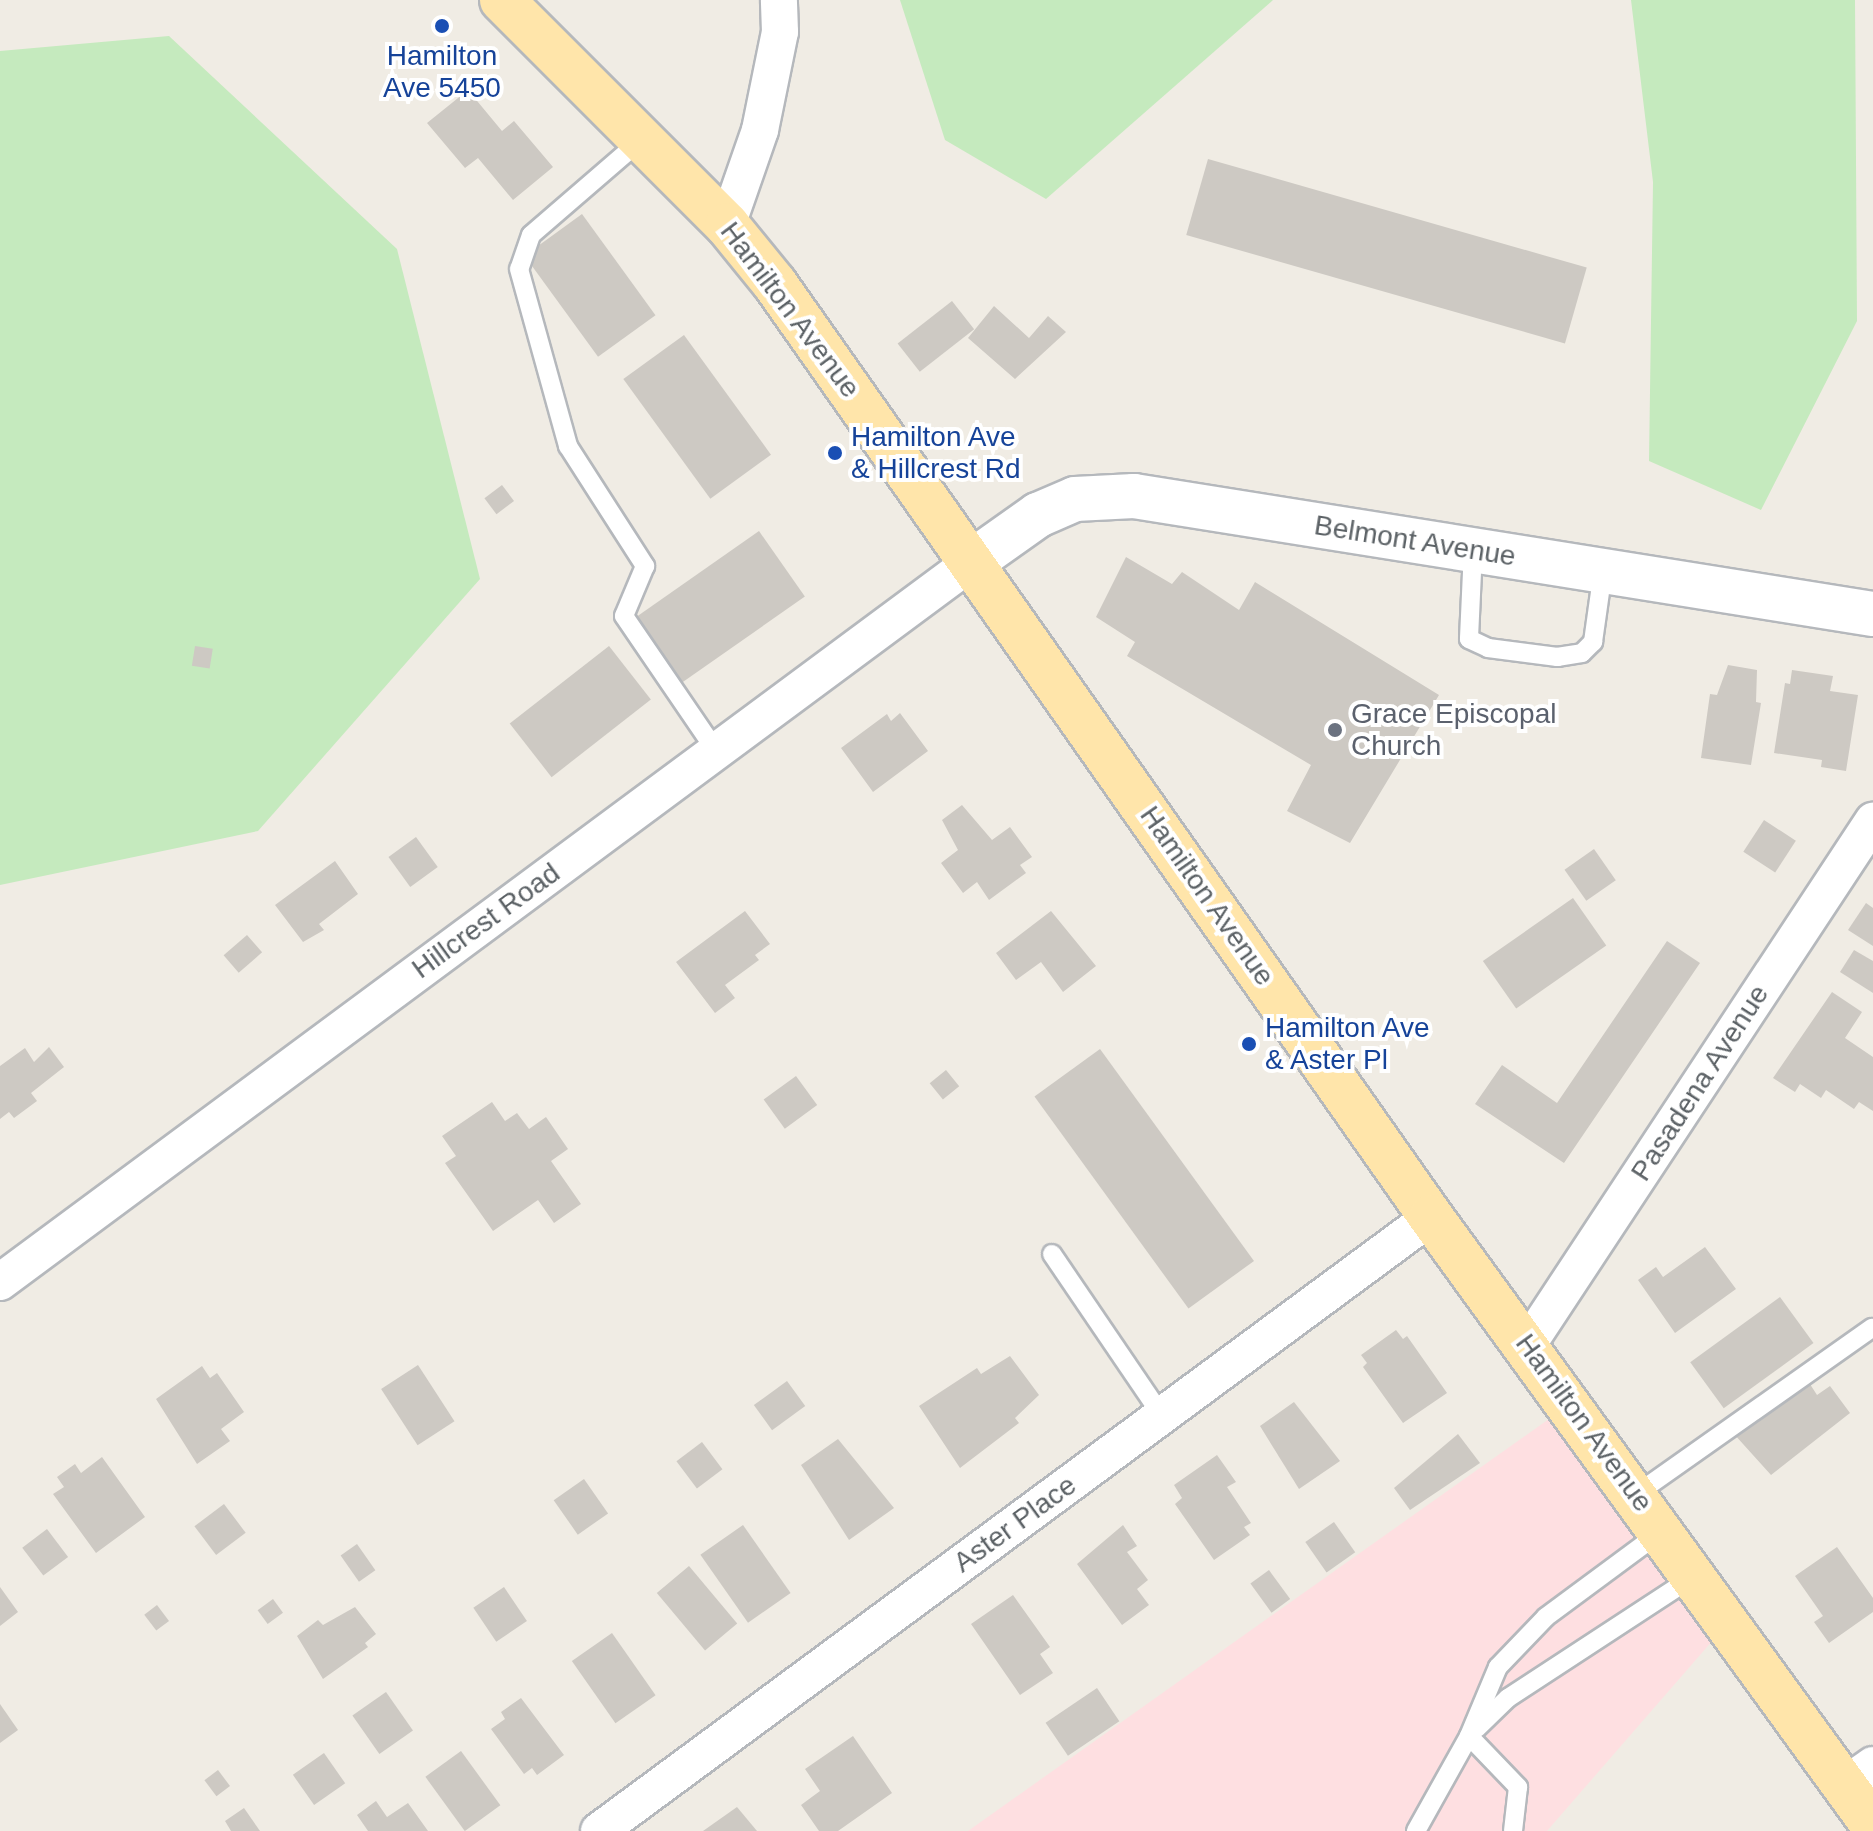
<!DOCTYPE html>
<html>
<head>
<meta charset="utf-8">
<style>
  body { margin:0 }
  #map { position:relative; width:1873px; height:1831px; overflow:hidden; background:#f0ece4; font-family:Helvetica,sans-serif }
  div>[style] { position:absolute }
  .medical>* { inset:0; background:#fedfe1 }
  .green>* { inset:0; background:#c5eabe }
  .building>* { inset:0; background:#cdc9c3; transform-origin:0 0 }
  .roads { filter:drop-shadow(2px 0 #b5b8bc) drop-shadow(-2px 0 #b5b8bc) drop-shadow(0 2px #b5b8bc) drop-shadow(0 -2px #b5b8bc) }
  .lane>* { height:18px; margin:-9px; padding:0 9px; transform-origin:9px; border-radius:9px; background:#fff }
  .street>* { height:36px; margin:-18px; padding:0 18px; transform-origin:18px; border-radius:18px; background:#fff }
  .secondary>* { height:44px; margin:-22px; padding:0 22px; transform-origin:22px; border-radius:22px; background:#fff }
  .primary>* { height:44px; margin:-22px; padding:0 22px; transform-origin:22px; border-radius:22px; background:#ffe5aa }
  .dots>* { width:22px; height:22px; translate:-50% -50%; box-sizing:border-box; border:4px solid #fff; border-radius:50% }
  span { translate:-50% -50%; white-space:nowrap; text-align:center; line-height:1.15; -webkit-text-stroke:8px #fff; paint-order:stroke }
  .transit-label { font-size:28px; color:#164399 }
  .left { translate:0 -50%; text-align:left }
  .street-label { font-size:28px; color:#5c6266 }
  .worship-label { font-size:28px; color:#5b616d }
</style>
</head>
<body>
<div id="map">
  <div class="medical">
    <div style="clip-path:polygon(1570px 1404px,1727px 1624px,1547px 1831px,968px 1831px)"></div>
  </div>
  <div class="green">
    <div style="clip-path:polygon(900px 0,1273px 0,1046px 199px,945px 140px)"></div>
    <div style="clip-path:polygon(1631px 0,1855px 0,1857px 321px,1761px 510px,1649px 461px,1653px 182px)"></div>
    <div style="clip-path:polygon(169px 36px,397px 249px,480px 579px,258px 831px,0 885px,0 51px)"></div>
  </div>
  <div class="building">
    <div style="clip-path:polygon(468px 90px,502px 131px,514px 121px,553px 167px,513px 200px,478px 158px,465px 168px,427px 123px)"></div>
    <div style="left:1208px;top:159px;width:394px;height:79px;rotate:16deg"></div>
    <div style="left:582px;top:214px;width:125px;height:71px;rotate:54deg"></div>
    <div style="left:952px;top:301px;width:36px;height:69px;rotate:52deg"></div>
    <div style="clip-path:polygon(994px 306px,1029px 338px,1048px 316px,1066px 332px,1015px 379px,968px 338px)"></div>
    <div style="left:684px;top:335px;width:148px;height:75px;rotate:54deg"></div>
    <div style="left:502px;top:485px;width:20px;height:22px;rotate:53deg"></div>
    <div style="left:759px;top:531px;width:80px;height:156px;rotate:55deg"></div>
    <div style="clip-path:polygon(1126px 557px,1172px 584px,1182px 572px,1239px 610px,1255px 582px,1439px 695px,1350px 843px,1287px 811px,1311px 765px,1127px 656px,1135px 642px,1096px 617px)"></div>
    <div style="left:195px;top:646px;width:18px;height:20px;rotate:9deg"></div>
    <div style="left:609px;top:646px;width:68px;height:126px;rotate:52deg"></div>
    <div style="clip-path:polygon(1728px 665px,1757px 670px,1756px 702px,1761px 703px,1751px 765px,1701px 758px,1710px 694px,1717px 695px)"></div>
    <div style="clip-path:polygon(1792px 670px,1833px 676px,1830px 691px,1858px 695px,1846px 771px,1821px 767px,1822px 760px,1774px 753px,1785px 683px,1790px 684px)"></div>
    <div style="clip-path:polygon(900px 713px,928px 751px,873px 792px,841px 748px,887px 714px,891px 721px)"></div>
    <div style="clip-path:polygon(962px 805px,992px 840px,1010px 827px,1032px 857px,1020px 865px,1026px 873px,989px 900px,977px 882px,963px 893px,941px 863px,958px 850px,942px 820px)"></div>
    <div style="left:1764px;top:820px;width:38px;height:38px;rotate:33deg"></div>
    <div style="left:416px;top:837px;width:37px;height:34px;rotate:54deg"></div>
    <div style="left:1594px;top:849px;width:38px;height:36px;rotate:55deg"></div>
    <div style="clip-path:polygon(335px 861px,358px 894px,319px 924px,324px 930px,303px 942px,275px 905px)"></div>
    <div style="left:1573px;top:898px;width:58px;height:110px;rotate:55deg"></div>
    <div style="clip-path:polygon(1866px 903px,1873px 908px,1873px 946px,1848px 930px)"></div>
    <div style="clip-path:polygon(745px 911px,770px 944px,755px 955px,759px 960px,725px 985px,735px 998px,715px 1013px,676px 962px)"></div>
    <div style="clip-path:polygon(1051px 911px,1096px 966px,1063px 992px,1041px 962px,1016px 980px,996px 953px)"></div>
    <div style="left:247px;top:935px;width:23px;height:31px;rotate:49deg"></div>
    <div style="clip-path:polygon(1667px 941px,1700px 963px,1564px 1163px,1475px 1104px,1502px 1065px,1557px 1103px)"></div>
    <div style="clip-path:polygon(1854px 950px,1873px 961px,1873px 993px,1840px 972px)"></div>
    <div style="clip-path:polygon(1832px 992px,1862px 1012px,1845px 1038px,1873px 1057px,1873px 1111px,1859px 1102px,1854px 1109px,1826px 1090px,1821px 1098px,1800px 1084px,1795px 1092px,1773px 1078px)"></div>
    <div style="clip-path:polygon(49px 1047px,64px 1067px,31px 1093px,37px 1101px,14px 1118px,9px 1112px,0 1119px,0 1066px,25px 1048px,34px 1062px)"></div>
    <div style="left:1100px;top:1049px;width:262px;height:81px;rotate:54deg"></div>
    <div style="left:946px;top:1070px;width:21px;height:21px;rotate:51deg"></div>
    <div style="left:796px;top:1076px;width:36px;height:40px;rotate:54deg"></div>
    <div style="clip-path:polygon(492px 1102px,505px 1121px,517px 1113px,529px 1129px,546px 1117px,568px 1149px,551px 1161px,581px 1204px,554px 1223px,538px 1200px,493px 1231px,445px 1163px,456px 1156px,442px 1136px)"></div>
    <div style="clip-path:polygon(1705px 1247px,1736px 1289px,1675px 1333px,1638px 1280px,1656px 1267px,1663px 1277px)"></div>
    <div style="left:1780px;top:1297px;width:57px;height:111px;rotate:54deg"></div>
    <div style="clip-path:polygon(1396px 1330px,1403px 1339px,1407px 1336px,1447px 1393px,1403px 1423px,1363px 1367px,1367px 1363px,1361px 1355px)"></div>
    <div style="clip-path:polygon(1010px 1356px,1039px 1395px,1015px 1418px,1019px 1423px,960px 1468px,919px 1406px,977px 1368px,981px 1374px)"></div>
    <div style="left:418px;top:1365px;width:67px;height:44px;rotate:57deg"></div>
    <div style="clip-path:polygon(202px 1366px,210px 1378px,217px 1373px,244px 1412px,221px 1429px,230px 1441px,197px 1464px,156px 1399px)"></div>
    <div style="left:787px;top:1381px;width:31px;height:41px;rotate:54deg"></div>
    <div style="clip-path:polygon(1808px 1381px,1817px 1395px,1830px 1386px,1850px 1413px,1771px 1475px,1734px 1434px)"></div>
    <div style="clip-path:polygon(1294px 1402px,1340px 1461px,1299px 1489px,1260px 1426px)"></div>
    <div style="clip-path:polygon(1458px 1434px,1480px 1463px,1410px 1510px,1394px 1488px)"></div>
    <div style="clip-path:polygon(838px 1439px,894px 1508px,849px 1540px,801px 1465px)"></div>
    <div style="left:702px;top:1442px;width:34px;height:32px;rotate:53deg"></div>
    <div style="clip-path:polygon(1217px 1455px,1236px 1482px,1227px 1487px,1251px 1523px,1244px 1527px,1250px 1535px,1214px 1560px,1175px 1504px,1182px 1498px,1174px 1485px)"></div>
    <div style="clip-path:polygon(102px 1457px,145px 1517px,96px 1553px,53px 1494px,64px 1487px,57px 1477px,75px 1464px,81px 1473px)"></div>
    <div style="left:584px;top:1479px;width:42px;height:37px;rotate:55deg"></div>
    <div style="left:224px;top:1504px;width:36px;height:37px;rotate:53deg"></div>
    <div style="left:1334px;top:1522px;width:37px;height:35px;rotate:55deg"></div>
    <div style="left:743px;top:1525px;width:83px;height:52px;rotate:55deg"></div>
    <div style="clip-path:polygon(1123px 1525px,1137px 1546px,1127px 1552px,1148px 1580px,1137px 1589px,1149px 1605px,1122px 1625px,1077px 1564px)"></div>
    <div style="left:47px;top:1529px;width:35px;height:31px;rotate:53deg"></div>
    <div style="left:357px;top:1544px;width:32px;height:20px;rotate:55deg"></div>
    <div style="clip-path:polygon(1837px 1547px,1873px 1598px,1873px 1612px,1829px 1643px,1814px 1622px,1823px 1616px,1795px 1576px)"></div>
    <div style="left:689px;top:1566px;width:75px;height:42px;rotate:50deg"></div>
    <div style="left:1269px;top:1570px;width:36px;height:23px;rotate:54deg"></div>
    <div style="clip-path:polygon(0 1587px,18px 1612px,0 1626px)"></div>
    <div style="left:504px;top:1587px;width:41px;height:37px;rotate:56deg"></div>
    <div style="clip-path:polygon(1013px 1595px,1050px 1647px,1040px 1654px,1053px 1673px,1020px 1695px,971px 1624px)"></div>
    <div style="left:273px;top:1599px;width:17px;height:19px;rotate:54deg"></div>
    <div style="left:157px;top:1605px;width:20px;height:16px;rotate:53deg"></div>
    <div style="clip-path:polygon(355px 1607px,376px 1634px,365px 1643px,368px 1647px,323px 1679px,297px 1636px,318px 1620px,323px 1625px)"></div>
    <div style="left:612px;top:1633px;width:76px;height:49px;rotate:55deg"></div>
    <div style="left:1097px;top:1688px;width:40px;height:62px;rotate:56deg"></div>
    <div style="left:386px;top:1692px;width:47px;height:41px;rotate:55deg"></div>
    <div style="clip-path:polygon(521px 1698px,564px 1755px,537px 1775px,532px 1768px,524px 1774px,491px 1729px,505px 1719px,501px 1712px)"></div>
    <div style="clip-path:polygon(0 1704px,18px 1730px,0 1743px)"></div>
    <div style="clip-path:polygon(853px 1736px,892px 1793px,838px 1831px,819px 1831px,801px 1805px,820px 1791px,805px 1769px)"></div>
    <div style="left:461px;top:1751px;width:67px;height:44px;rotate:54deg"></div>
    <div style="left:324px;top:1753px;width:37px;height:38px;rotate:55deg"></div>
    <div style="left:218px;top:1770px;width:20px;height:17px;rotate:53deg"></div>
    <div style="clip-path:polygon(376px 1801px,387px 1817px,408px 1803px,428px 1831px,368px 1831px,357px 1815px)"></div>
    <div style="clip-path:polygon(737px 1807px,757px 1831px,703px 1831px)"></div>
    <div style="clip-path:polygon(244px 1808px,260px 1831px,231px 1831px,225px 1821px)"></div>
  </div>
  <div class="roads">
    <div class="lane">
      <div style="left:641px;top:140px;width:145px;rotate:139.2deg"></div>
      <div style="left:531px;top:235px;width:36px;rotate:109deg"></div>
      <div style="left:519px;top:269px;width:184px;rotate:74.5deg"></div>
      <div style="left:568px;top:446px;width:143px;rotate:57.3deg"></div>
      <div style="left:645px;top:566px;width:54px;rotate:112.8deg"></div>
      <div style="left:624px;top:616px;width:163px;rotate:55.7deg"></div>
      <div style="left:1473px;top:550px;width:89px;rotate:92.6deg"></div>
      <div style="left:1469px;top:639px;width:21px;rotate:25deg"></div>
      <div style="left:1488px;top:648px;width:70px;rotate:7.4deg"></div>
      <div style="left:1557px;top:657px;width:25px;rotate:-9deg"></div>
      <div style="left:1582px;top:653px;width:16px;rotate:-45deg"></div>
      <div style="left:1593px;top:642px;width:72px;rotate:-82deg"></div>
      <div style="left:1052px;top:1254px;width:196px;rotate:55.8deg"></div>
      <div style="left:1635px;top:1495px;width:290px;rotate:-35.2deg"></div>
      <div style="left:1477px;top:1728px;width:43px;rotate:-44.1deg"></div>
      <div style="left:1508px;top:1698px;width:221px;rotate:-33.2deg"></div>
      <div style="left:1469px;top:1736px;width:71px;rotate:46.1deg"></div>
      <div style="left:1518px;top:1787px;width:44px;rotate:96.5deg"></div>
      <div style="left:1416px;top:1831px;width:109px;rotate:-60.8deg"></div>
      <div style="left:1469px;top:1736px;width:75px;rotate:-67.2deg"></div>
      <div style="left:1498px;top:1667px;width:69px;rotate:-46.2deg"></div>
      <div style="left:1546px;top:1617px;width:143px;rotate:-36.5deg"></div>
    </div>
    <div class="street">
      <div style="left:727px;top:225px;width:101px;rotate:-70.8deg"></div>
      <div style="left:760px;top:130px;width:100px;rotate:-78.5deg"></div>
      <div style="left:780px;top:32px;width:32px;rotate:-92deg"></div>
      <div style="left:0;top:1282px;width:1211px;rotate:-36.54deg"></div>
      <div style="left:1528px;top:1344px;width:627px;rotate:-56.59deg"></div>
      <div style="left:1846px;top:1784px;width:33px;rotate:-35deg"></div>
      <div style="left:599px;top:1831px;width:1034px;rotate:-36.43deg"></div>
    </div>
    <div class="secondary">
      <div style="left:973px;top:561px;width:80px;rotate:-35.3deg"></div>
      <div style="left:1038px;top:515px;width:40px;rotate:-23.4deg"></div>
      <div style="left:1075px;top:499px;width:59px;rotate:-2.9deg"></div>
      <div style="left:1134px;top:496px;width:748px;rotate:9.07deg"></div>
    </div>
    <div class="primary">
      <div style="left:502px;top:0;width:318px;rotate:45deg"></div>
      <div style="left:727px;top:225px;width:76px;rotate:50.9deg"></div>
      <div style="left:775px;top:284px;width:1141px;rotate:54.89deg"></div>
      <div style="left:1431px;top:1217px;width:752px;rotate:53.98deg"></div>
    </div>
  </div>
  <div class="dots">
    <div style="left:442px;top:26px;background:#1a4fb4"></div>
    <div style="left:835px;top:453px;background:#1a4fb4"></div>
    <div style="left:1335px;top:730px;background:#6b7280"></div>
    <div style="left:1249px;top:1044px;background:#1a4fb4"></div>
  </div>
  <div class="transit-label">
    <span style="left:442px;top:72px">Hamilton<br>Ave 5450</span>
    <span class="left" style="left:851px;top:453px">Hamilton Ave<br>&amp; Hillcrest Rd</span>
    <span class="left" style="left:1265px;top:1044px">Hamilton Ave<br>&amp; Aster Pl</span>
  </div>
  <div class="street-label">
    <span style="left:790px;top:310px;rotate:53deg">Hamilton Avenue</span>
    <span style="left:1415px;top:541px;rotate:9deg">Belmont Avenue</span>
    <span style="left:1207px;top:896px;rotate:55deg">Hamilton Avenue</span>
    <span style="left:486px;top:921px;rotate:-36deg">Hillcrest Road</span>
    <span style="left:1700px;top:1083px;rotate:-57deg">Pasadena Avenue</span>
    <span style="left:1584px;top:1423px;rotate:54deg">Hamilton Avenue</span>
    <span style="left:1015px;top:1524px;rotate:-36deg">Aster Place</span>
  </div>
  <div class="worship-label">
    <span class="left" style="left:1351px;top:730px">Grace Episcopal<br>Church</span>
  </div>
</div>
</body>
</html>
